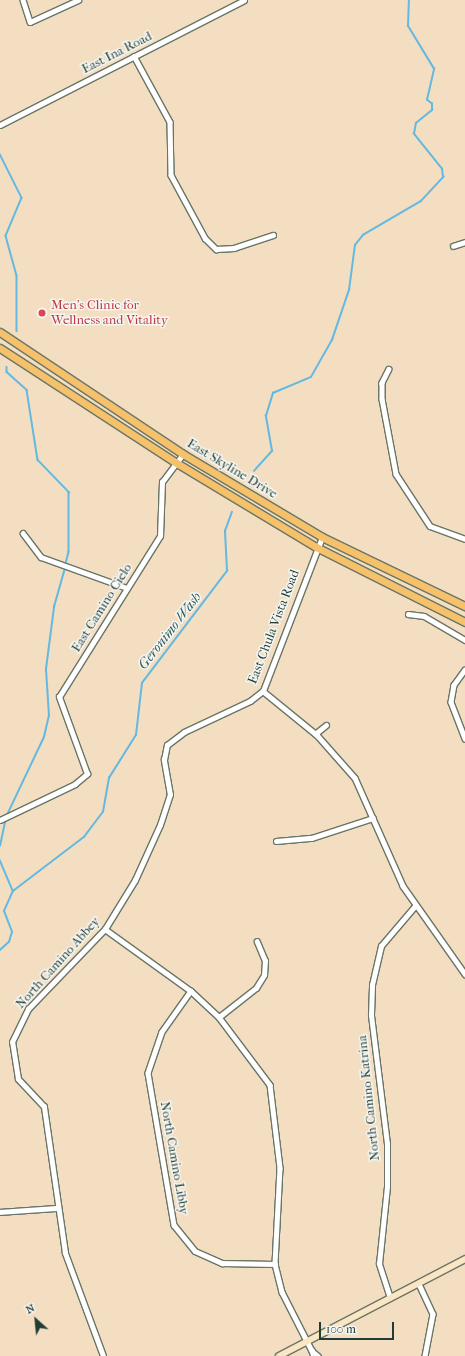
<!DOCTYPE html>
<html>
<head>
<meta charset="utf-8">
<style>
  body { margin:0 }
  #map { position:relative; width:465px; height:1356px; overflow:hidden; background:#f3dec2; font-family:"IM FELL French Canon",serif }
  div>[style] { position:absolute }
  .stream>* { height:1.5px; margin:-0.75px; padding:0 0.75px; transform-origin:0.75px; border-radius:0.75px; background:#63b9e0 }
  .roads { filter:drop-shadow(1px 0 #697566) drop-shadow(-1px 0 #697566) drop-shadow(0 1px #697566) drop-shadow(0 -1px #697566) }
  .street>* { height:4.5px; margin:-2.25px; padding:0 2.25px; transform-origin:2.25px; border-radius:2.25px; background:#fff }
  .secondary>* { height:6px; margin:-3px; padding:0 3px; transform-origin:3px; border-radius:3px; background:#fbe6c4 }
  .primary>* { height:7px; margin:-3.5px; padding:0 3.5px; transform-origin:3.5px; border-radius:3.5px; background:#f5c16b }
  .dots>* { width:11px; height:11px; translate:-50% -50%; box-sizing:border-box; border:2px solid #f6f6f2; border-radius:50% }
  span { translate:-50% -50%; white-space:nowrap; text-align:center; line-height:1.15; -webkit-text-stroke:3px #f6f6f2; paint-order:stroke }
  .street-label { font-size:13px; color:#1f3d34 }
  .health-label { font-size:13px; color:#be3a42 }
  .left { translate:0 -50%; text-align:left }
  .water-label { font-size:14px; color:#305c5f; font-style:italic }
  .north { position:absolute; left:16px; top:1300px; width:40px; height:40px; -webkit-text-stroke:3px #f6f6f2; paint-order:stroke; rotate:333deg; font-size:11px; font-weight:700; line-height:16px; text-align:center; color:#1f3d34 }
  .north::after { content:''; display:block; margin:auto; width:14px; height:18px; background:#1f3d34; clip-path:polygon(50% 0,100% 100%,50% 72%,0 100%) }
  .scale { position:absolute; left:319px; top:1322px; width:75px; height:18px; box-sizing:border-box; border:2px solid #1f3d34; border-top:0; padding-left:5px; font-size:12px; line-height:14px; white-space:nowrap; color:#1f3d34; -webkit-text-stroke:3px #f6f6f2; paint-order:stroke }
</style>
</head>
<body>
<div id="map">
  <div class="stream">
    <div style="left:0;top:154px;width:49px;rotate:63.4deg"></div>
    <div style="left:22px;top:198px;width:41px;rotate:112.8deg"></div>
    <div style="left:6px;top:236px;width:41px;rotate:74.6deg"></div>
    <div style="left:17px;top:276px;width:55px;rotate:90deg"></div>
    <div style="left:7px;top:367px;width:5px;rotate:90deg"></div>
    <div style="left:7px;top:372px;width:27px;rotate:42deg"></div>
    <div style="left:27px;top:390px;width:71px;rotate:81.1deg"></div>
    <div style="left:38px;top:460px;width:45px;rotate:45.9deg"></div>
    <div style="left:69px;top:492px;width:60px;rotate:90deg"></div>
    <div style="left:69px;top:552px;width:12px;rotate:104deg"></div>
    <div style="left:254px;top:471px;width:27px;rotate:-48deg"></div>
    <div style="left:272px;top:451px;width:36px;rotate:-100deg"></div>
    <div style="left:266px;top:416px;width:24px;rotate:-73deg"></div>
    <div style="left:273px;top:393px;width:41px;rotate:-22.8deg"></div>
    <div style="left:311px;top:377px;width:43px;rotate:-60.4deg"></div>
    <div style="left:332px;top:340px;width:53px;rotate:-71.2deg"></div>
    <div style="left:349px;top:290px;width:45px;rotate:-82.4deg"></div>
    <div style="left:355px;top:245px;width:13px;rotate:-51deg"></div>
    <div style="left:363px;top:235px;width:67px;rotate:-30.4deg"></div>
    <div style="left:421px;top:201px;width:33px;rotate:-47deg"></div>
    <div style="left:443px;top:177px;width:8px;rotate:-97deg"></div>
    <div style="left:442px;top:169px;width:45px;rotate:-128.7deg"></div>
    <div style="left:414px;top:134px;width:11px;rotate:-80deg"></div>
    <div style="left:416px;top:123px;width:21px;rotate:-39deg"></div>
    <div style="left:432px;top:110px;width:6px;rotate:-90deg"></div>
    <div style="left:432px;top:104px;width:6px;rotate:-141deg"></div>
    <div style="left:427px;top:100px;width:32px;rotate:-77deg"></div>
    <div style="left:434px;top:69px;width:50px;rotate:-121.2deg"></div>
    <div style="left:408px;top:26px;width:26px;rotate:-88deg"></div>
    <div style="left:7px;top:815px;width:86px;rotate:-64.6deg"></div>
    <div style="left:44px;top:737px;width:22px;rotate:-77deg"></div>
    <div style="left:49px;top:716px;width:47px;rotate:-93.7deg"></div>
    <div style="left:46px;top:669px;width:63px;rotate:-82.6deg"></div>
    <div style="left:54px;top:607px;width:41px;rotate:-74.2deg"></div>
    <div style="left:0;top:846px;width:29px;rotate:-78deg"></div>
    <div style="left:0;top:860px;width:34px;rotate:67deg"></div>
    <div style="left:0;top:950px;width:12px;rotate:-42deg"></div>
    <div style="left:9px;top:942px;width:10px;rotate:-73deg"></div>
    <div style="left:12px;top:932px;width:22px;rotate:-111deg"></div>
    <div style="left:4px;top:911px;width:22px;rotate:-66deg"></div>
    <div style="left:13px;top:891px;width:89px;rotate:-37.3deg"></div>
    <div style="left:84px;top:837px;width:31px;rotate:-53deg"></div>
    <div style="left:103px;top:812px;width:35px;rotate:-80deg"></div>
    <div style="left:109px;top:778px;width:51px;rotate:-57.9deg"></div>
    <div style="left:136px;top:735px;width:52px;rotate:-83.4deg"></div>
    <div style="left:142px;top:683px;width:141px;rotate:-52.8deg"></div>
    <div style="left:227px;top:571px;width:40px;rotate:-92.9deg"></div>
    <div style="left:225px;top:531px;width:20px;rotate:-70deg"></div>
  </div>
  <div class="roads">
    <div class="street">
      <div style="left:23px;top:0;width:23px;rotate:72deg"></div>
      <div style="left:30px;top:22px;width:53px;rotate:-24.6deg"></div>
      <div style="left:134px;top:56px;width:75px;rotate:61.4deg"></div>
      <div style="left:170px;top:122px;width:53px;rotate:88.9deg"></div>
      <div style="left:171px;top:175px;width:72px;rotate:61.6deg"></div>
      <div style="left:205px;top:238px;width:16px;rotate:45deg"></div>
      <div style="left:216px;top:249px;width:18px;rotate:-3deg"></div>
      <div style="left:234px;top:248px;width:41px;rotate:-18.4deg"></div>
      <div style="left:0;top:125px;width:274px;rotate:-27.1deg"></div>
      <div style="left:453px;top:246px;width:13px;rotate:-18deg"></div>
      <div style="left:389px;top:369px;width:16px;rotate:117deg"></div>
      <div style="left:382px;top:383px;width:16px;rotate:90deg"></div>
      <div style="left:382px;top:399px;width:76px;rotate:79.4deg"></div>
      <div style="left:396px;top:474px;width:62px;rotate:56.8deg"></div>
      <div style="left:430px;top:526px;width:37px;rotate:20deg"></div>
      <div style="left:23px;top:533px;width:30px;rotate:53deg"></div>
      <div style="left:41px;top:557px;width:91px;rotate:19.8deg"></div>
      <div style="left:408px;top:614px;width:16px;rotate:7deg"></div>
      <div style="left:424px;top:616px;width:48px;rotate:30.3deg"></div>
      <div style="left:465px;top:670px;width:19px;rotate:126deg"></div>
      <div style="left:454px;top:685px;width:17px;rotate:100deg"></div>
      <div style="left:451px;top:702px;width:39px;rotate:69deg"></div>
      <div style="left:263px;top:691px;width:70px;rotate:39.2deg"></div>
      <div style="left:317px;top:735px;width:57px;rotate:48.5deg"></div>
      <div style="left:355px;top:778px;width:118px;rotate:66deg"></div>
      <div style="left:403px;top:886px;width:108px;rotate:54.8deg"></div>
      <div style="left:315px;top:734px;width:14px;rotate:-39deg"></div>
      <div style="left:0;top:820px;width:83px;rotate:-25.6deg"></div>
      <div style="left:75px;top:784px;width:16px;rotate:-40deg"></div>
      <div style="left:87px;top:774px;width:82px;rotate:-110deg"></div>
      <div style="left:59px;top:697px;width:190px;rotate:-57.9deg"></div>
      <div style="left:160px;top:536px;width:54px;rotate:-87.9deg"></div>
      <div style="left:162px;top:482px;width:35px;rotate:-53deg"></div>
      <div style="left:276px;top:841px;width:36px;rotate:-5deg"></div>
      <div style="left:312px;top:838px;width:64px;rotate:-18.2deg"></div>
      <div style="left:105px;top:929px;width:106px;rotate:35.8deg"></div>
      <div style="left:191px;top:991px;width:38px;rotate:43deg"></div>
      <div style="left:219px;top:1017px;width:85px;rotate:53.1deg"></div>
      <div style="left:270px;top:1085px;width:84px;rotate:83.1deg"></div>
      <div style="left:280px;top:1168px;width:96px;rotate:93deg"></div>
      <div style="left:275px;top:1264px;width:29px;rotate:76deg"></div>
      <div style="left:282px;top:1292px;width:66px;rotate:63deg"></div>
      <div style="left:191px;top:991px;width:50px;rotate:125.3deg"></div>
      <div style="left:162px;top:1032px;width:43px;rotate:108.9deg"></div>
      <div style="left:148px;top:1073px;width:154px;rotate:80.3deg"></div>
      <div style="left:174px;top:1225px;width:33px;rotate:51deg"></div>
      <div style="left:195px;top:1251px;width:30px;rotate:24deg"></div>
      <div style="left:222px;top:1263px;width:53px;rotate:1.1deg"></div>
      <div style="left:219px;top:1017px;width:47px;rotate:-38.1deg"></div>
      <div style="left:256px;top:988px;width:15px;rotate:-58deg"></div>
      <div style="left:264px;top:975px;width:14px;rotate:-86deg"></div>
      <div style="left:265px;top:961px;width:21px;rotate:-113deg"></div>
      <div style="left:0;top:1212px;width:57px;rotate:-4deg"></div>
      <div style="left:419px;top:1284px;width:33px;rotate:65deg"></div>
      <div style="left:433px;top:1314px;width:43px;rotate:100.8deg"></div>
      <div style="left:390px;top:1298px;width:36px;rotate:-108deg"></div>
      <div style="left:379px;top:1264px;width:78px;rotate:-84.1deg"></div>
      <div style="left:387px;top:1186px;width:42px;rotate:-90deg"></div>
      <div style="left:387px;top:1144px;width:130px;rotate:-97.1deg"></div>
      <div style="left:371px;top:1015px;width:30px;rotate:-88deg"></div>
      <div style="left:372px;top:985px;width:40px;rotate:-77deg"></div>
      <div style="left:381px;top:946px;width:52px;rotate:-49.6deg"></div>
      <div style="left:103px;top:1356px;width:110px;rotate:-110.3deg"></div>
      <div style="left:65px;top:1253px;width:148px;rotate:-98.2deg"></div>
      <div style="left:44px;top:1107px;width:38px;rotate:-133deg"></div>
      <div style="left:18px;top:1079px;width:37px;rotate:-99deg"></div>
      <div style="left:12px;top:1042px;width:37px;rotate:-64deg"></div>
      <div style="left:28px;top:1009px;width:111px;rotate:-46.1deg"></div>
      <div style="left:105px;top:929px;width:57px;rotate:-58.5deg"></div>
      <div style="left:135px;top:880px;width:60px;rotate:-65.6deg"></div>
      <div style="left:160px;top:825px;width:32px;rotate:-72deg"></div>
      <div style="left:170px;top:795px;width:36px;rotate:-100deg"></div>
      <div style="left:164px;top:760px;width:15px;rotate:-79deg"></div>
      <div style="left:167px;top:745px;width:21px;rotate:-37deg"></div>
      <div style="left:184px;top:732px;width:73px;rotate:-25.2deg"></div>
      <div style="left:250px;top:701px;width:16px;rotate:-38deg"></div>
      <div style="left:263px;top:691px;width:165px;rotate:-69deg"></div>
      <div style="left:313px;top:1356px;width:5px;rotate:-101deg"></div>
      <div style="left:312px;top:1351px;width:8px;rotate:40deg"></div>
    </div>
    <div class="secondary">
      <div style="left:279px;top:1356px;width:210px;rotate:-27.5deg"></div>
    </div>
    <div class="primary">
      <div style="left:0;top:332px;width:220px;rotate:33.7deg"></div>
      <div style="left:183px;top:454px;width:162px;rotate:30.8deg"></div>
      <div style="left:322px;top:537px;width:159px;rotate:25.8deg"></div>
      <div style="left:0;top:348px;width:209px;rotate:33.1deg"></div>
      <div style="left:175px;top:462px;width:165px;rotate:31.1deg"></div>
      <div style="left:316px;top:547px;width:167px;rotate:26.7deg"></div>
    </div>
  </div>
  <div class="dots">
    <div style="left:42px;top:313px;background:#e0444e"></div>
  </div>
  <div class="street-label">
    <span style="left:117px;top:53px;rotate:-27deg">East Ina Road</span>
    <span style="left:232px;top:469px;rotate:31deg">East Skyline Drive</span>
    <span style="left:102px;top:608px;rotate:-58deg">East Camino Cielo</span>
    <span style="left:274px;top:627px;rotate:-69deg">East Chula Vista Road</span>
    <span style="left:58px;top:963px;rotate:-48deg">North Camino Abbey</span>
    <span style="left:369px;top:1098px;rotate:-96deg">North Camino Katrina</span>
    <span style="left:174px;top:1158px;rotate:80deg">North Camino Libby</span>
  </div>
  <div class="health-label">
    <span class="left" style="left:51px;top:313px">Men's Clinic for<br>Wellness and Vitality</span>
  </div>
  <div class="water-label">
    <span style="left:170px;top:631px;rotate:-52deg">Geronimo Wash</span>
  </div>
  <div class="north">N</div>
  <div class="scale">100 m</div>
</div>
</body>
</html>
